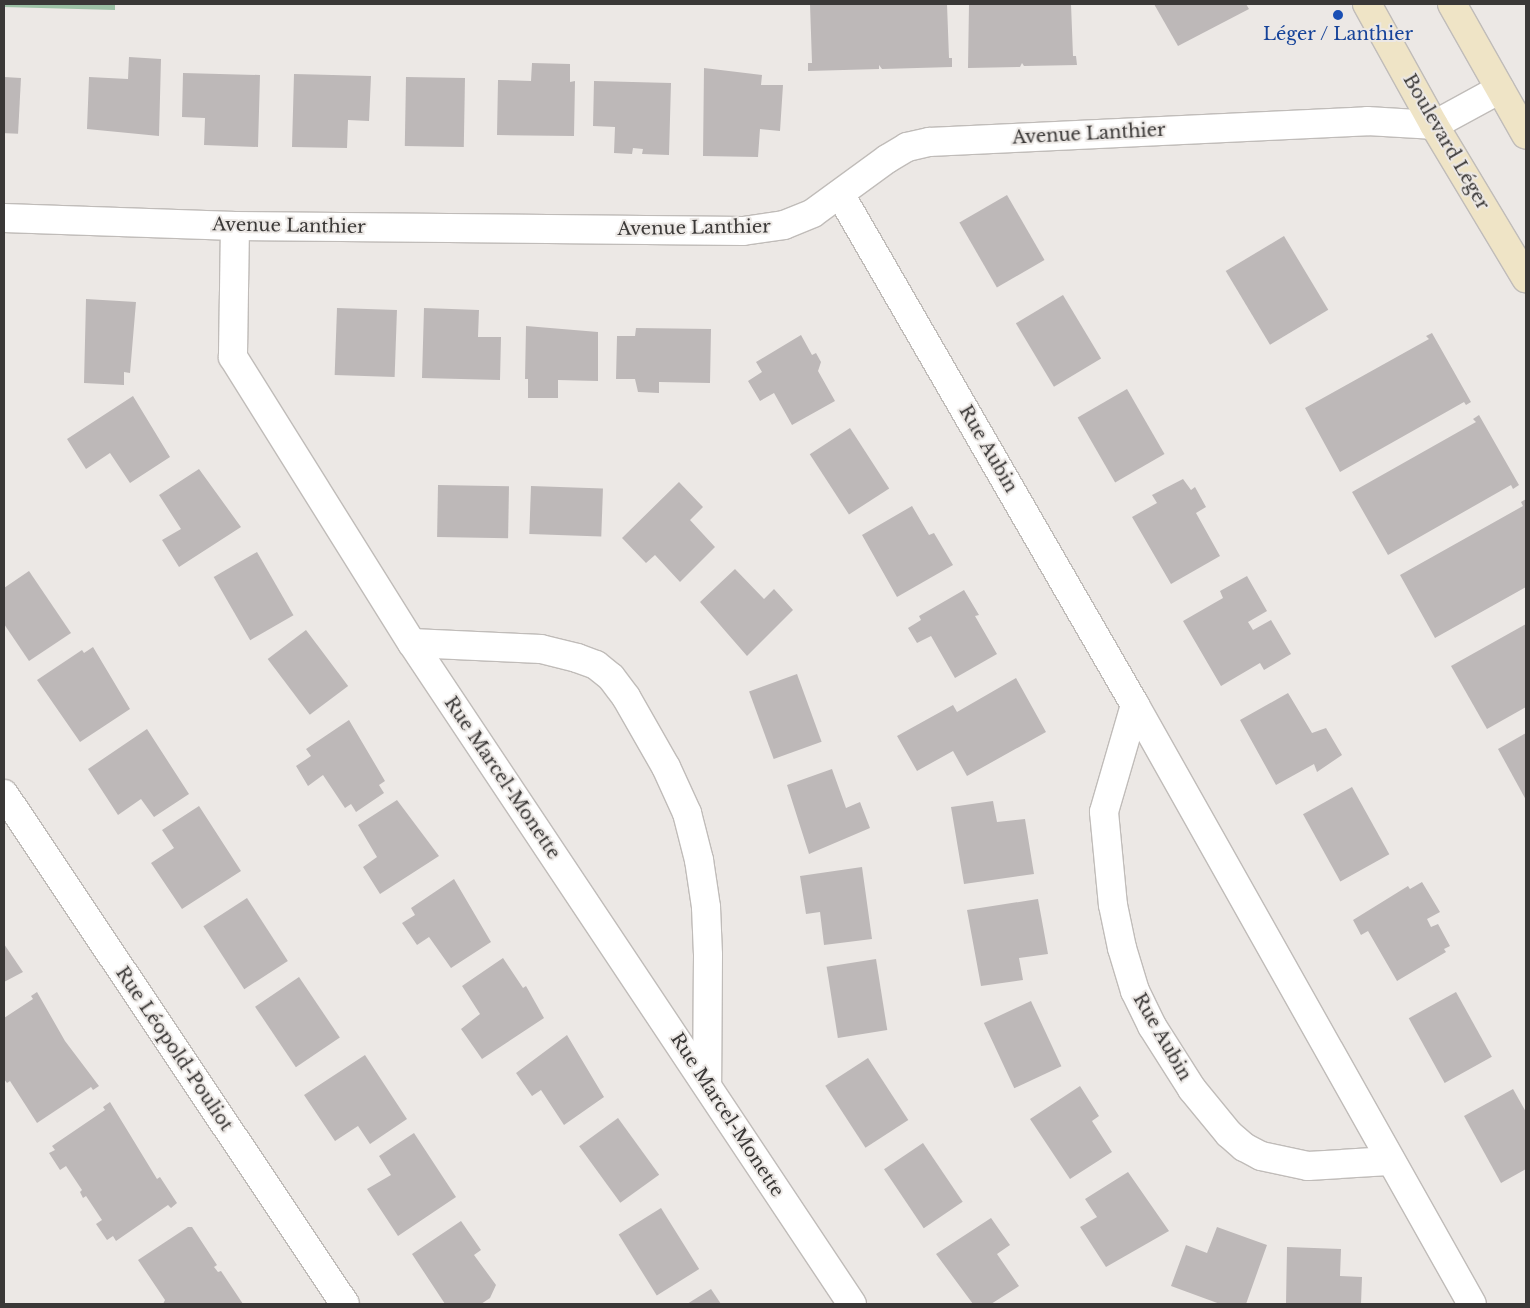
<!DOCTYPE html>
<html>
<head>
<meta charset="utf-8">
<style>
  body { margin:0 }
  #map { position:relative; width:1530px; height:1308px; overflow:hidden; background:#ece8e5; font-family:"Libre Baskerville",serif }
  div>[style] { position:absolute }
  .green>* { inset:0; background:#9dc2a6 }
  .building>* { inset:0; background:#bdb8b8; transform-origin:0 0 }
  .roads { filter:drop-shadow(1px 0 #c0bcb9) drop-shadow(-1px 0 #c0bcb9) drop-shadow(0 1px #c0bcb9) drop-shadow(0 -1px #c0bcb9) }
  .street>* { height:28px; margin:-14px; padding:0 14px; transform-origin:14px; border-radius:14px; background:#fff }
  .secondary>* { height:28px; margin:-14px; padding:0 14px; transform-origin:14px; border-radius:14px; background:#efe4c6 }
  .dots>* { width:14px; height:14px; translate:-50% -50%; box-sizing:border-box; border:2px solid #ece8e5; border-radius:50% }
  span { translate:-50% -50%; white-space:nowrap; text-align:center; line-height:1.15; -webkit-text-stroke:4px #ece8e5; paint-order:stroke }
  .transit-label { font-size:18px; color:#164399 }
  .street-label { font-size:18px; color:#3a3837 }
  .frame { position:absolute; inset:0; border:5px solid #3a3837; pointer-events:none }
</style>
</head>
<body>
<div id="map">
  <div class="green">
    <div style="clip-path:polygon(4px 4px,115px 4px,115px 10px,4px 7px)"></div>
  </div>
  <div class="building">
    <div style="clip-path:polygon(810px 4px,947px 4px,949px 58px,952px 58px,952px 67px,882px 69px,879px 65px,879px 69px,808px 71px,808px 63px,812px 63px)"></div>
    <div style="clip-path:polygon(969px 4px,1071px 4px,1073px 56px,1076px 56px,1077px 65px,1024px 66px,1022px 63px,1020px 67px,968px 68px)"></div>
    <div style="clip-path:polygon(1154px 4px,1246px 4px,1249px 9px,1178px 46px)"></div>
    <div style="clip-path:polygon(129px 57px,161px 59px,159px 136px,87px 129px,89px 77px,128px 79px)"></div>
    <div style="clip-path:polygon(532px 63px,570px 64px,570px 82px,575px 81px,574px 136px,497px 135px,498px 80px,531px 81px)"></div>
    <div style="clip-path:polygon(704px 68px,762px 75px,761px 85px,783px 85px,780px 131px,760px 129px,758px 157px,703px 156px)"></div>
    <div style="clip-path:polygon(183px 73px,260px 75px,258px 147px,204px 145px,205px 118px,182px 117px)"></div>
    <div style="clip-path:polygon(294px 74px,371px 76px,369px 121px,348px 120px,347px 148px,292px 147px)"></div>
    <div style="left:4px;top:77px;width:17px;height:56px;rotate:3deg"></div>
    <div style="left:406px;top:77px;width:59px;height:69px;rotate:1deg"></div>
    <div style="clip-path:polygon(594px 81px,671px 83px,669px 155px,642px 154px,643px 149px,633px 148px,632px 154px,614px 153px,615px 127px,593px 126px)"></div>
    <div style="left:1007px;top:195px;width:75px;height:55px;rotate:60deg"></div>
    <div style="left:1284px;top:236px;width:86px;height:68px;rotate:59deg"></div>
    <div style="left:1063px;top:295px;width:74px;height:55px;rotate:59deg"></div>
    <div style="clip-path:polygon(86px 299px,136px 302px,130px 373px,124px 372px,124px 385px,84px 383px)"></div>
    <div style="left:337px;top:308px;width:60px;height:67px;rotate:2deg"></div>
    <div style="clip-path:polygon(424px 308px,479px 310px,478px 337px,501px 337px,500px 380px,422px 378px)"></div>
    <div style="clip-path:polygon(526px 326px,598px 332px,598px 381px,558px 380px,558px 398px,528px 398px,528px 379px,525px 379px)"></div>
    <div style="clip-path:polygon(636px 328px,711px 329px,710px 383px,659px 382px,659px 393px,638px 392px,635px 379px,616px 379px,617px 336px,635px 336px)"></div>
    <div style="clip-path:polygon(1432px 333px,1471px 402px,1466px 405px,1464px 402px,1340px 472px,1305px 408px,1429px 339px,1426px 336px)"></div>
    <div style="clip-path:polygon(801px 335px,812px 355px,816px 353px,821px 362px,818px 371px,835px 401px,792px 425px,774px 393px,760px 401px,748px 381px,762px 372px,756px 362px)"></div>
    <div style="left:1127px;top:389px;width:75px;height:57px;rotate:60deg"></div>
    <div style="clip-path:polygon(133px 396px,170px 457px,130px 483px,110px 453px,86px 469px,67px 439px)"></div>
    <div style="clip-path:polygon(1479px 415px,1519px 485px,1513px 489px,1511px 485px,1388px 555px,1352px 492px,1476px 422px,1473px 419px)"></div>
    <div style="left:850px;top:428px;width:72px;height:48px;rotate:57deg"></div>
    <div style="clip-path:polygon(199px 469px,241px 527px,179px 567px,162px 540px,181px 529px,159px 495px)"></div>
    <div style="clip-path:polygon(1183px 479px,1191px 490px,1195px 487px,1206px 507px,1196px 513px,1220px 556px,1171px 584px,1132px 517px,1157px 503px,1152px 495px)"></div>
    <div style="clip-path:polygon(679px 482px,703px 507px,690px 520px,715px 547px,680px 582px,655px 555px,646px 563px,622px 538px)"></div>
    <div style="left:438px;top:485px;width:71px;height:52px;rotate:1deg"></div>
    <div style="left:531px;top:486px;width:72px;height:48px;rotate:2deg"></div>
    <div style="clip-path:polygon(1526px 499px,1526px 587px,1435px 638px,1400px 575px,1523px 506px,1521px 502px)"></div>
    <div style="clip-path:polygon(912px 506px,929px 535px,934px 533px,953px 565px,897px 597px,862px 535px)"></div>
    <div style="left:257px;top:552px;width:73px;height:50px;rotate:60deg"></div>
    <div style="clip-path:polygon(735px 569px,764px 599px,774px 589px,793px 610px,747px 656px,700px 602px)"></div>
    <div style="clip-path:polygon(29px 571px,71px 633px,29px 661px,4px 624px,4px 588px)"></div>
    <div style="clip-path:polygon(1247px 576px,1267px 611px,1248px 622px,1253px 630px,1271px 620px,1291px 654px,1264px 670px,1260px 663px,1221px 686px,1183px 621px,1223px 598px,1220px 591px)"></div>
    <div style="clip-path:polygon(964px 590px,979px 615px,975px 616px,997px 654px,955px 678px,931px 636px,917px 643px,908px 628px,921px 620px,919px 616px)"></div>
    <div style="clip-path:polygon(1526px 624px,1526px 707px,1487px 729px,1451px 666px)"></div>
    <div style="left:306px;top:630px;width:70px;height:48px;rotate:53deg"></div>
    <div style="clip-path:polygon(93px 647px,130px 709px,80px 742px,37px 680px,82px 650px,84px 653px)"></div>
    <div style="left:797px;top:674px;width:72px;height:51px;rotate:70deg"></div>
    <div style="clip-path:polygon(1016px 678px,1046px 732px,967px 776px,953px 751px,917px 771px,897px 736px,953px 705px,957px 712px)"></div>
    <div style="clip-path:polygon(1288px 693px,1312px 733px,1326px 728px,1342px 755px,1317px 772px,1314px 764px,1276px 785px,1240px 720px)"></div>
    <div style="clip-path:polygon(349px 720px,385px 781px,379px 785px,384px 793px,356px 812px,351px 804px,345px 808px,323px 775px,308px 786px,296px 766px,311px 756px,306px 749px)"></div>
    <div style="clip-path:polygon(147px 729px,189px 794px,154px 817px,141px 799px,118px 815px,88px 769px)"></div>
    <div style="clip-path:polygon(1526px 733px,1526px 800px,1498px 749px)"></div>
    <div style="clip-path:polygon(832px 769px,846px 808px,860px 802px,870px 828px,809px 854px,787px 785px)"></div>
    <div style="left:1352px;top:787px;width:77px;height:56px;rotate:61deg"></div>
    <div style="clip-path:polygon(397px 800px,439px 856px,380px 894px,363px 867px,377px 857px,358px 825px)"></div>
    <div style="clip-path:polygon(993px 801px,997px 822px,1025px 819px,1034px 874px,964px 884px,951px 807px)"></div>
    <div style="clip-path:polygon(199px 806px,241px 871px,182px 909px,151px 863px,174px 848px,162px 830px)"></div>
    <div style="clip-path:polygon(862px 867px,872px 939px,824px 945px,820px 912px,806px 914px,800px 876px)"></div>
    <div style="clip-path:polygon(454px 879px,491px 942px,451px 968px,429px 937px,417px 945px,402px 923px,415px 915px,411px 908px)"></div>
    <div style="clip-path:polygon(1422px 882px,1440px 912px,1427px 919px,1431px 927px,1438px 924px,1450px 946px,1444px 949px,1446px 952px,1397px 981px,1368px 931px,1361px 935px,1353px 920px,1408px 886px,1410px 889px)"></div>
    <div style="left:247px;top:898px;width:75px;height:52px;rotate:57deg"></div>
    <div style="clip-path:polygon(1038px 899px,1048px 954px,1019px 958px,1023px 980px,981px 986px,967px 910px)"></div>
    <div style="clip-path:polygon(4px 944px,23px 972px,4px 982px)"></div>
    <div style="clip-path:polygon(503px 958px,523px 988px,526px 986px,544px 1018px,482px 1059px,461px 1029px,480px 1014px,462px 986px)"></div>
    <div style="left:876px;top:959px;width:72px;height:50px;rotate:81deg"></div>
    <div style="left:299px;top:977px;width:73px;height:53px;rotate:56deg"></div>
    <div style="clip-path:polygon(37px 992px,65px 1041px,99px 1086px,93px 1090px,91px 1087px,37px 1123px,10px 1081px,7px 1083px,4px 1079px,4px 1018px,33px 999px,31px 996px)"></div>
    <div style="left:1456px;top:992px;width:74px;height:54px;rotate:61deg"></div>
    <div style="left:1031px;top:1001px;width:72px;height:52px;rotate:65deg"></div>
    <div style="clip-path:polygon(567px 1035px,604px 1097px,564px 1125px,541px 1090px,532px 1096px,516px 1073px)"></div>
    <div style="clip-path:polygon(365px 1055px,407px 1119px,370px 1144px,358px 1126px,335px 1141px,304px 1095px)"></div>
    <div style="left:868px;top:1058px;width:74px;height:51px;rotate:57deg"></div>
    <div style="clip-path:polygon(1080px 1086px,1099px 1116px,1092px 1121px,1112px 1152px,1070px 1179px,1030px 1119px)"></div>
    <div style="clip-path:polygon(1513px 1089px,1526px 1112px,1526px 1169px,1501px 1183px,1464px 1116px)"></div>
    <div style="clip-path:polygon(110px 1102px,157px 1179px,160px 1177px,177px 1203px,171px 1208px,168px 1205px,116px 1241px,113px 1236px,107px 1240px,96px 1224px,102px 1220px,86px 1196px,83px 1198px,80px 1192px,82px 1190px,66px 1166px,60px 1170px,49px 1153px,55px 1150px,52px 1146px,105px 1110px,103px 1107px)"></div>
    <div style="left:618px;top:1118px;width:70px;height:48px;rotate:54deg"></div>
    <div style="clip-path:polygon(414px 1133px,456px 1197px,398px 1236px,367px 1189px,391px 1175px,379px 1156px)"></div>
    <div style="left:923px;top:1143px;width:71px;height:47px;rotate:56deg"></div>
    <div style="clip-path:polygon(1128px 1172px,1169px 1231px,1106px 1267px,1080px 1227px,1097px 1217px,1085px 1199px)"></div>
    <div style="left:661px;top:1208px;width:72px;height:50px;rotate:58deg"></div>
    <div style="clip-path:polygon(991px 1218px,1010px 1245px,997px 1254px,1019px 1286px,991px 1304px,973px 1304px,936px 1254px)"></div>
    <div style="clip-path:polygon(461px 1221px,481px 1250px,474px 1255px,496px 1285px,490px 1298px,481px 1304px,445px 1304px,412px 1254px)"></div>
    <div style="clip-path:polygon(188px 1227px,192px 1227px,217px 1265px,214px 1267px,218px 1272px,221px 1271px,243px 1304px,163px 1304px,165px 1300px,138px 1260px)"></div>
    <div style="clip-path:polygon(1217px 1227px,1267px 1245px,1246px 1304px,1220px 1304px,1171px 1286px,1186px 1245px,1207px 1253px)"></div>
    <div style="clip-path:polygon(1287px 1247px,1341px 1249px,1340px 1276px,1362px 1277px,1361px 1304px,1286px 1304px)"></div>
    <div style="clip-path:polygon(711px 1289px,721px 1304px,687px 1304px)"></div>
  </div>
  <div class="roads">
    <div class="street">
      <div style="left:840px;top:194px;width:590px;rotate:60deg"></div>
      <div style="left:1135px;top:705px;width:687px;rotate:60.64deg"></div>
      <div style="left:4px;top:218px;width:231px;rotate:2deg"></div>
      <div style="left:235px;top:226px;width:508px;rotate:0.56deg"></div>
      <div style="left:743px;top:231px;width:41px;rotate:-8.3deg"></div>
      <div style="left:784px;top:225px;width:31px;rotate:-22deg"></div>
      <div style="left:813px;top:213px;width:92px;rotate:-36.1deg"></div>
      <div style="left:887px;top:159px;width:23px;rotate:-31deg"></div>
      <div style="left:907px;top:147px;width:23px;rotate:-13deg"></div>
      <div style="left:929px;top:142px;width:439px;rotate:-2.7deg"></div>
      <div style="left:1367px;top:121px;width:67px;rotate:3.4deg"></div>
      <div style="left:1434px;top:125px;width:75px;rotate:-28.6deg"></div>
      <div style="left:235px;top:226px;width:131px;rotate:90.9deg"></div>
      <div style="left:233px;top:357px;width:337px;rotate:58deg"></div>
      <div style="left:412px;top:643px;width:794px;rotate:56.35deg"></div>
      <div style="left:412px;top:643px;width:129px;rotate:2.7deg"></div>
      <div style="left:541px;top:649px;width:37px;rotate:14deg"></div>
      <div style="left:577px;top:658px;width:20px;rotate:20deg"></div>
      <div style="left:596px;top:665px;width:19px;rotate:39deg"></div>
      <div style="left:611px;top:677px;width:25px;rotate:53deg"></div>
      <div style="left:626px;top:697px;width:81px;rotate:60.3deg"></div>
      <div style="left:666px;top:767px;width:51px;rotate:65.5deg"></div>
      <div style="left:687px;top:813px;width:49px;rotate:75.7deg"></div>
      <div style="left:699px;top:860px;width:48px;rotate:81.5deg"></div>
      <div style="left:706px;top:907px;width:48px;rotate:87.6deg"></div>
      <div style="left:708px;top:955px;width:130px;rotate:90.4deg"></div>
      <div style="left:1135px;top:705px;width:111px;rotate:106.2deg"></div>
      <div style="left:1104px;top:812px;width:93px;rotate:84.5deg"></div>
      <div style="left:1113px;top:905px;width:44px;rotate:78.2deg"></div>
      <div style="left:1122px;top:948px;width:45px;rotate:73.2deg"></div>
      <div style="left:1135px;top:991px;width:39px;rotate:64deg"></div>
      <div style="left:1152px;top:1026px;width:75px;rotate:57.6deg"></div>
      <div style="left:1192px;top:1089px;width:58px;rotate:50.6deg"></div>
      <div style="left:1229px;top:1134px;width:20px;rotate:41deg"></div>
      <div style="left:1244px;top:1147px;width:19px;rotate:28deg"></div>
      <div style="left:1261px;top:1156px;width:48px;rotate:12deg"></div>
      <div style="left:1308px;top:1166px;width:81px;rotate:-3.5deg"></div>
      <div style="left:4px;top:794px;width:613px;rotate:56.23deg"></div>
    </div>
    <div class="secondary">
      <div style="left:1367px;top:4px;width:138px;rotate:61deg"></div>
      <div style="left:1434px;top:125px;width:179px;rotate:59deg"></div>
      <div style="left:1452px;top:4px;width:150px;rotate:60.5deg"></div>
    </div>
  </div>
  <div class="dots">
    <div style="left:1338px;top:15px;background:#1a4fb4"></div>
  </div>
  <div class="transit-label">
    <span style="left:1338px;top:34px">Léger / Lanthier</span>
  </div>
  <div class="street-label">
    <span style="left:1089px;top:134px;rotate:-3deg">Avenue Lanthier</span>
    <span style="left:1446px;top:142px;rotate:60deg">Boulevard Léger</span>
    <span style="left:289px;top:226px;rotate:1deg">Avenue Lanthier</span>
    <span style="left:694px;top:228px;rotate:-1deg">Avenue Lanthier</span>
    <span style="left:988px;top:449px;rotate:60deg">Rue Aubin</span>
    <span style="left:502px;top:778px;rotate:56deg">Rue Marcel-Monette</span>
    <span style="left:1162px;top:1037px;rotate:60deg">Rue Aubin</span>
    <span style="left:174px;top:1049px;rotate:56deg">Rue Léopold-Pouliot</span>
    <span style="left:727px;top:1115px;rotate:57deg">Rue Marcel-Monette</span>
  </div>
  <div class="frame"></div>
</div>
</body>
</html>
